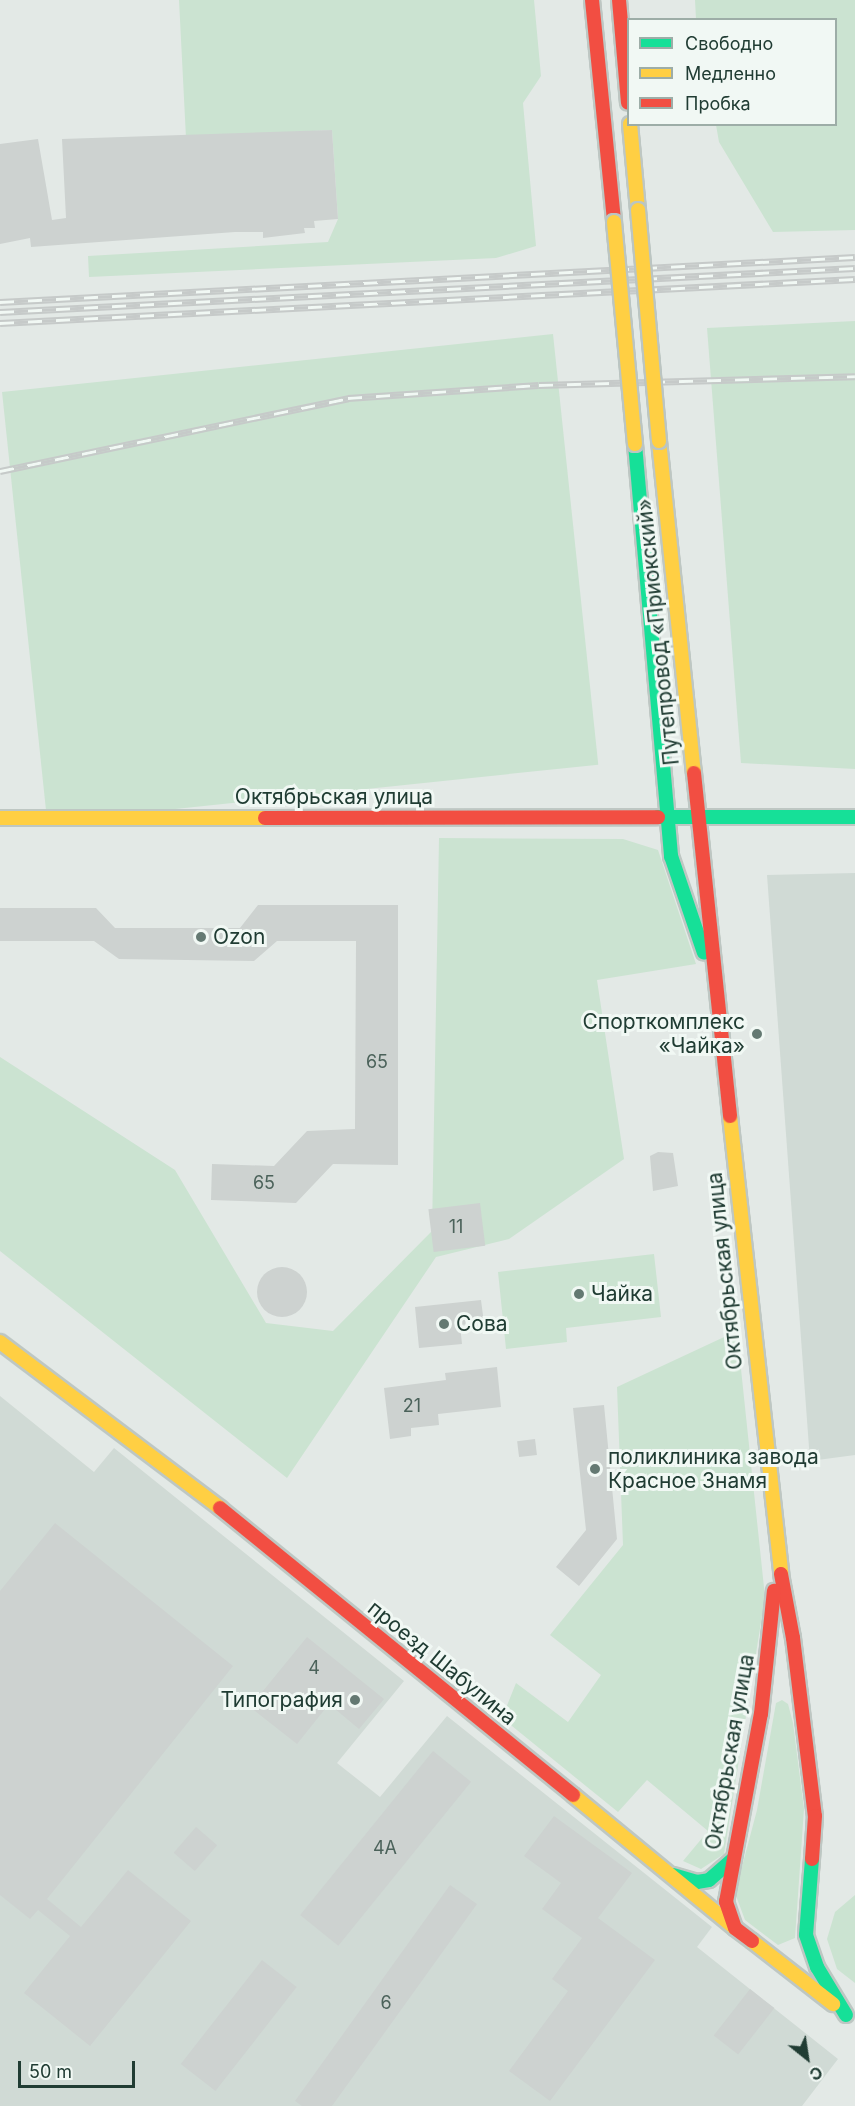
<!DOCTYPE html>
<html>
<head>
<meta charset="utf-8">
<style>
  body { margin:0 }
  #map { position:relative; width:855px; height:2106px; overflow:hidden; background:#e3e9e6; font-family:Inter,sans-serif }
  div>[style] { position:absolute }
  .built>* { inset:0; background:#d0dad5 }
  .green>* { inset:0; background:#cbe3d1; transform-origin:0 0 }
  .building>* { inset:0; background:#cdd2d0; transform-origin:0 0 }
  .round { border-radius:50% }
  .roads { filter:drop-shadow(2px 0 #bec7c3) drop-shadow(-2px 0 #bec7c3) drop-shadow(0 2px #bec7c3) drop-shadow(0 -2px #bec7c3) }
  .fast>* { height:14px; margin:-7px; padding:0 7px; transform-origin:7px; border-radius:7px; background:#16e098 }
  .slow>* { height:14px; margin:-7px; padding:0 7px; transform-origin:7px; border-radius:7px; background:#ffcf43 }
  .jam>* { height:14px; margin:-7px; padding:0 7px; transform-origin:7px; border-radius:7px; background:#f24e42 }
  .rail>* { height:7px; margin-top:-3.5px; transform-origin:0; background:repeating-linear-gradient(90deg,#f1f8f4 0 14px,#c6cac9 0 28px); box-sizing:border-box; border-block:2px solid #c6cac9 }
  .bridges { filter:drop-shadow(2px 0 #bbc5c2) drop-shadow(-2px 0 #bbc5c2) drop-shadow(0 2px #bbc5c2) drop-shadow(0 -2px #bbc5c2) }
  .slow-bridge>* { height:14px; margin:-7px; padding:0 7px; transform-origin:7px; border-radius:7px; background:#ffcf43 }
  .dots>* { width:16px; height:16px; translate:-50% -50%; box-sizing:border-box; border:3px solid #f1f8f4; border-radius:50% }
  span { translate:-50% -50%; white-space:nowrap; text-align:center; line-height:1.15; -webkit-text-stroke:6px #f1f8f4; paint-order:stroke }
  .number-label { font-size:18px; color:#4b625a }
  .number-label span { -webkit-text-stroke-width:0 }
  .street-label { font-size:21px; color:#203c33 }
  .poi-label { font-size:21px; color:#203c33 }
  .left { translate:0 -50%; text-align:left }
  .right { translate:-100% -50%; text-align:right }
  .legend { position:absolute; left:627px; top:18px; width:210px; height:108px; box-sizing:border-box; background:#f1f8f4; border:2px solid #9dada7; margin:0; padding:8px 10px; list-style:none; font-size:18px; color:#203c33 }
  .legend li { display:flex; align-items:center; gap:12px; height:30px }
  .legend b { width:30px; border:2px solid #9dada7 }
  .north { position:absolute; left:777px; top:2028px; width:60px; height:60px; -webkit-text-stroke:4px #f1f8f4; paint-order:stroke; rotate:150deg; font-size:16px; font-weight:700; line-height:24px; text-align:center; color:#203c33 }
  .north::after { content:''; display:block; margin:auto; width:21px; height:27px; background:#203c33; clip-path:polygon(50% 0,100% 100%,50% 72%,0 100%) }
  .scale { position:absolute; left:18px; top:2061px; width:117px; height:27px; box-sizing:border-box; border:3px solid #203c33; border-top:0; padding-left:8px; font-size:18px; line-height:21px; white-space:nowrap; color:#203c33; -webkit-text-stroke:4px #f1f8f4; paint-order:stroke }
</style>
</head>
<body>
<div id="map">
  <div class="built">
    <div style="clip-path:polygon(855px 873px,855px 1455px,810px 1461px,767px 875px)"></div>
    <div style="clip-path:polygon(0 1396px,94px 1472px,114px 1448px,404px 1681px,337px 1763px,380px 1797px,447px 1716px,712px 1927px,697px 1947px,838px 2059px,802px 2106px,0 2106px)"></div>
  </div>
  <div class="green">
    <div style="clip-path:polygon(179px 0,534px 0,541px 76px,523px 103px,536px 246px,496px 258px,89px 277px,88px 256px,328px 242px,338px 219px,332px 130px,186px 138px)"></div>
    <div style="clip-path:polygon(695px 0,855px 0,855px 230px,773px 232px,719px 142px,716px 125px,836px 124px,836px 20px,696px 19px)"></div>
    <div style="clip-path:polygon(855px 321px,855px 769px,741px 763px,707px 328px)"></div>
    <div style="left:553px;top:334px;width:433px;height:554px;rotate:84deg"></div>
    <div style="clip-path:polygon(439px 838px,623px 839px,658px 850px,696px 964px,597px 980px,624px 1159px,509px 1239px,436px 1257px,287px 1478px,0 1251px,0 1057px,175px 1170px,266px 1323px,333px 1331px,432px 1231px)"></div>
    <div style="clip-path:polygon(654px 1254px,661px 1317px,566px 1328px,567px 1342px,506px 1349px,498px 1272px)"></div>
    <div style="clip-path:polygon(737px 1331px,765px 1597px,724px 1854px,701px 1869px,683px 1861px,708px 1831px,647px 1780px,618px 1812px,502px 1718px,516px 1683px,568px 1722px,601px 1675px,550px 1635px,623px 1545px,617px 1387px)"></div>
    <div style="clip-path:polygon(782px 1700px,788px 1704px,793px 1723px,804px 1809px,795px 1938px,778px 1945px,745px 1920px,735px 1893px,757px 1810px,776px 1703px)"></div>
    <div style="clip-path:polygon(855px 1895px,855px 1983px,837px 1969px,827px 1939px,835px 1912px)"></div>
  </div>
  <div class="building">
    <div style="clip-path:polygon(332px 130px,338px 219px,314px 221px,315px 228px,304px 228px,305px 233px,263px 238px,263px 232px,235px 232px,31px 247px,30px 238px,0 244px,0 144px,38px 139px,52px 220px,66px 218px,62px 139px)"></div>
    <div style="clip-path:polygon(258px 905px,398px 905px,398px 1165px,333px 1164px,296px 1203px,211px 1200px,212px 1164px,274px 1166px,307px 1131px,355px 1129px,356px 941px,277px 941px,254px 961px,119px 959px,94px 941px,0 941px,0 908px,96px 908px,115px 928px,240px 928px)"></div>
    <div style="clip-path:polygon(658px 1152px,673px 1153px,678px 1186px,653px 1191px,650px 1156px)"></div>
    <div style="left:480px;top:1203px;width:43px;height:52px;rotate:83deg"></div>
    <div class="round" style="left:257px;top:1267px;width:50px;height:50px"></div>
    <div style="clip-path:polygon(481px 1300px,484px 1323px,460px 1325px,462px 1344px,419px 1348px,415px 1307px)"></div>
    <div style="clip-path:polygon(497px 1367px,501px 1407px,438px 1414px,439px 1425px,411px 1428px,411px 1436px,390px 1439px,384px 1388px,446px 1380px,445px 1373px)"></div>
    <div style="clip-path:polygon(604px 1405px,617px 1539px,579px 1586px,556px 1567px,586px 1530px,573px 1408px)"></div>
    <div style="left:535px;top:1439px;width:16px;height:18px;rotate:83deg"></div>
    <div style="clip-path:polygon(55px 1523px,233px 1666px,47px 1899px,81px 1927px,128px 1870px,191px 1921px,90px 2046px,24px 1993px,70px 1936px,38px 1910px,30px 1919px,0 1895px,0 1591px)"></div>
    <div style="clip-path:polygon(307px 1637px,384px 1699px,359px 1729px,329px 1704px,297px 1744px,250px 1707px)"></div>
    <div style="left:433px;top:1751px;width:49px;height:211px;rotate:39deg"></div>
    <div style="clip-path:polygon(554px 1816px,632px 1873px,598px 1918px,655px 1960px,550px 2101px,509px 2071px,568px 1991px,552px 1979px,582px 1938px,542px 1909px,561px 1883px,524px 1856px)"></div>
    <div style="left:196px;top:1827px;width:28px;height:34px;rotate:41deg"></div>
    <div style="clip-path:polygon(450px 1885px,477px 1904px,332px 2106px,302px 2106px,295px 2101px)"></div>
    <div style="left:262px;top:1960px;width:44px;height:132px;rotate:38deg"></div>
    <div style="left:750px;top:1989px;width:31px;height:59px;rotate:38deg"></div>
  </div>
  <div class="roads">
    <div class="fast">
      <div style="left:635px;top:444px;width:414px;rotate:85deg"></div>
      <div style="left:671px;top:856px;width:102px;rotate:71.2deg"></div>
      <div style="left:658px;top:817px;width:197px"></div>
      <div style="left:812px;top:1859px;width:76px;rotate:94.5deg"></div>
      <div style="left:806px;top:1935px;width:34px;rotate:71deg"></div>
      <div style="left:817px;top:1967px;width:56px;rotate:58.9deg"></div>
      <div style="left:673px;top:1875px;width:25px;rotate:16deg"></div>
      <div style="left:697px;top:1882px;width:12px;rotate:-9deg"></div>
      <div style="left:709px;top:1880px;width:32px;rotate:-41deg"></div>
    </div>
    <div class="slow">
      <div style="left:630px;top:124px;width:86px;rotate:84.7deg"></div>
      <div style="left:659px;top:441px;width:334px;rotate:84deg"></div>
      <div style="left:0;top:818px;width:265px"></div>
      <div style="left:730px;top:1116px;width:461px;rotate:83.6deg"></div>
      <div style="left:0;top:1342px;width:276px;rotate:37deg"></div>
      <div style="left:573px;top:1795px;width:210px;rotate:39.4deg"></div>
      <div style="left:752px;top:1941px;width:103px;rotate:37.9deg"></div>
    </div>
    <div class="jam">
      <div style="left:592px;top:0;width:223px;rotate:84.3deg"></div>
      <div style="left:619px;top:0;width:103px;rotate:85deg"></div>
      <div style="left:694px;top:773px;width:345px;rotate:84deg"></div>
      <div style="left:265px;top:818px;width:393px;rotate:-0.1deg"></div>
      <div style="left:220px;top:1508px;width:455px;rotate:39.1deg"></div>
      <div style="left:781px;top:1574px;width:65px;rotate:79.4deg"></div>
      <div style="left:793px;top:1638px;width:179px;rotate:83deg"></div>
      <div style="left:815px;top:1816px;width:43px;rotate:94deg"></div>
      <div style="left:752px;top:1941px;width:21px;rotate:-143deg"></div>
      <div style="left:735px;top:1928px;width:28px;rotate:-109deg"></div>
      <div style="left:726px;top:1902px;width:191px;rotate:-79.5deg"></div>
      <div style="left:761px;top:1714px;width:124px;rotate:-84deg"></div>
    </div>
  </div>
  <div class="rail">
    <div style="left:0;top:302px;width:856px;rotate:-3.01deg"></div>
    <div style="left:0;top:312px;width:856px;rotate:-2.95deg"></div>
    <div style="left:0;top:323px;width:856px;rotate:-2.95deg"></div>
    <div style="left:0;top:471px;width:356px;rotate:-11.8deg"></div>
    <div style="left:348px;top:398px;width:191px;rotate:-3.9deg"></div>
    <div style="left:539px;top:385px;width:316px;rotate:-1.6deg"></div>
  </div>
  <div class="bridges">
    <div class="slow-bridge">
      <div style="left:638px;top:210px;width:232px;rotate:84.8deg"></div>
      <div style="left:614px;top:222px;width:223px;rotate:84.6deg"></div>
    </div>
  </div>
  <div class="dots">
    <div style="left:201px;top:937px;background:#647972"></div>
    <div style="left:757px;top:1034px;background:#647972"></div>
    <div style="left:579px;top:1294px;background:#647972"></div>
    <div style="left:444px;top:1324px;background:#647972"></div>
    <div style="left:595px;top:1469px;background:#647972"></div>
    <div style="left:355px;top:1700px;background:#647972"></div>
  </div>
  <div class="number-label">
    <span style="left:377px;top:1062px">65</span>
    <span style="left:264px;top:1183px">65</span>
    <span style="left:456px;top:1227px">11</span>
    <span style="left:412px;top:1406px">21</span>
    <span style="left:314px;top:1668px">4</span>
    <span style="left:385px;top:1848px">4А</span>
    <span style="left:386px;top:2003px">6</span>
  </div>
  <div class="street-label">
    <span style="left:658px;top:632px;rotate:-96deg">Путепровод «Приокский»</span>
    <span style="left:334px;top:797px">Октябрьская улица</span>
    <span style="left:725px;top:1271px;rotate:-96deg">Октябрьская улица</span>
    <span style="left:442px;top:1663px;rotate:39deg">проезд Шабулина</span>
    <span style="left:730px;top:1752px;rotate:-80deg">Октябрьская улица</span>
  </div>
  <div class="poi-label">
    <span class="left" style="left:213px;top:937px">Ozon</span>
    <span class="right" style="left:745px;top:1034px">Спорткомплекс<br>«Чайка»</span>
    <span class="left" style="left:591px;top:1294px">Чайка</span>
    <span class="left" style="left:456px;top:1324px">Сова</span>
    <span class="left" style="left:608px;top:1469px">поликлиника завода<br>Красное Знамя</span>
    <span class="right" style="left:343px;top:1700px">Типография</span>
  </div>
  <ul class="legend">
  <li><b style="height:8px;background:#16e098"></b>Свободно</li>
  <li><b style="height:8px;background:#ffcf43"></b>Медленно</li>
  <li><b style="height:8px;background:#f24e42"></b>Пробка</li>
  </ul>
  <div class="north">С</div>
  <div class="scale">50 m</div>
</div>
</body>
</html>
